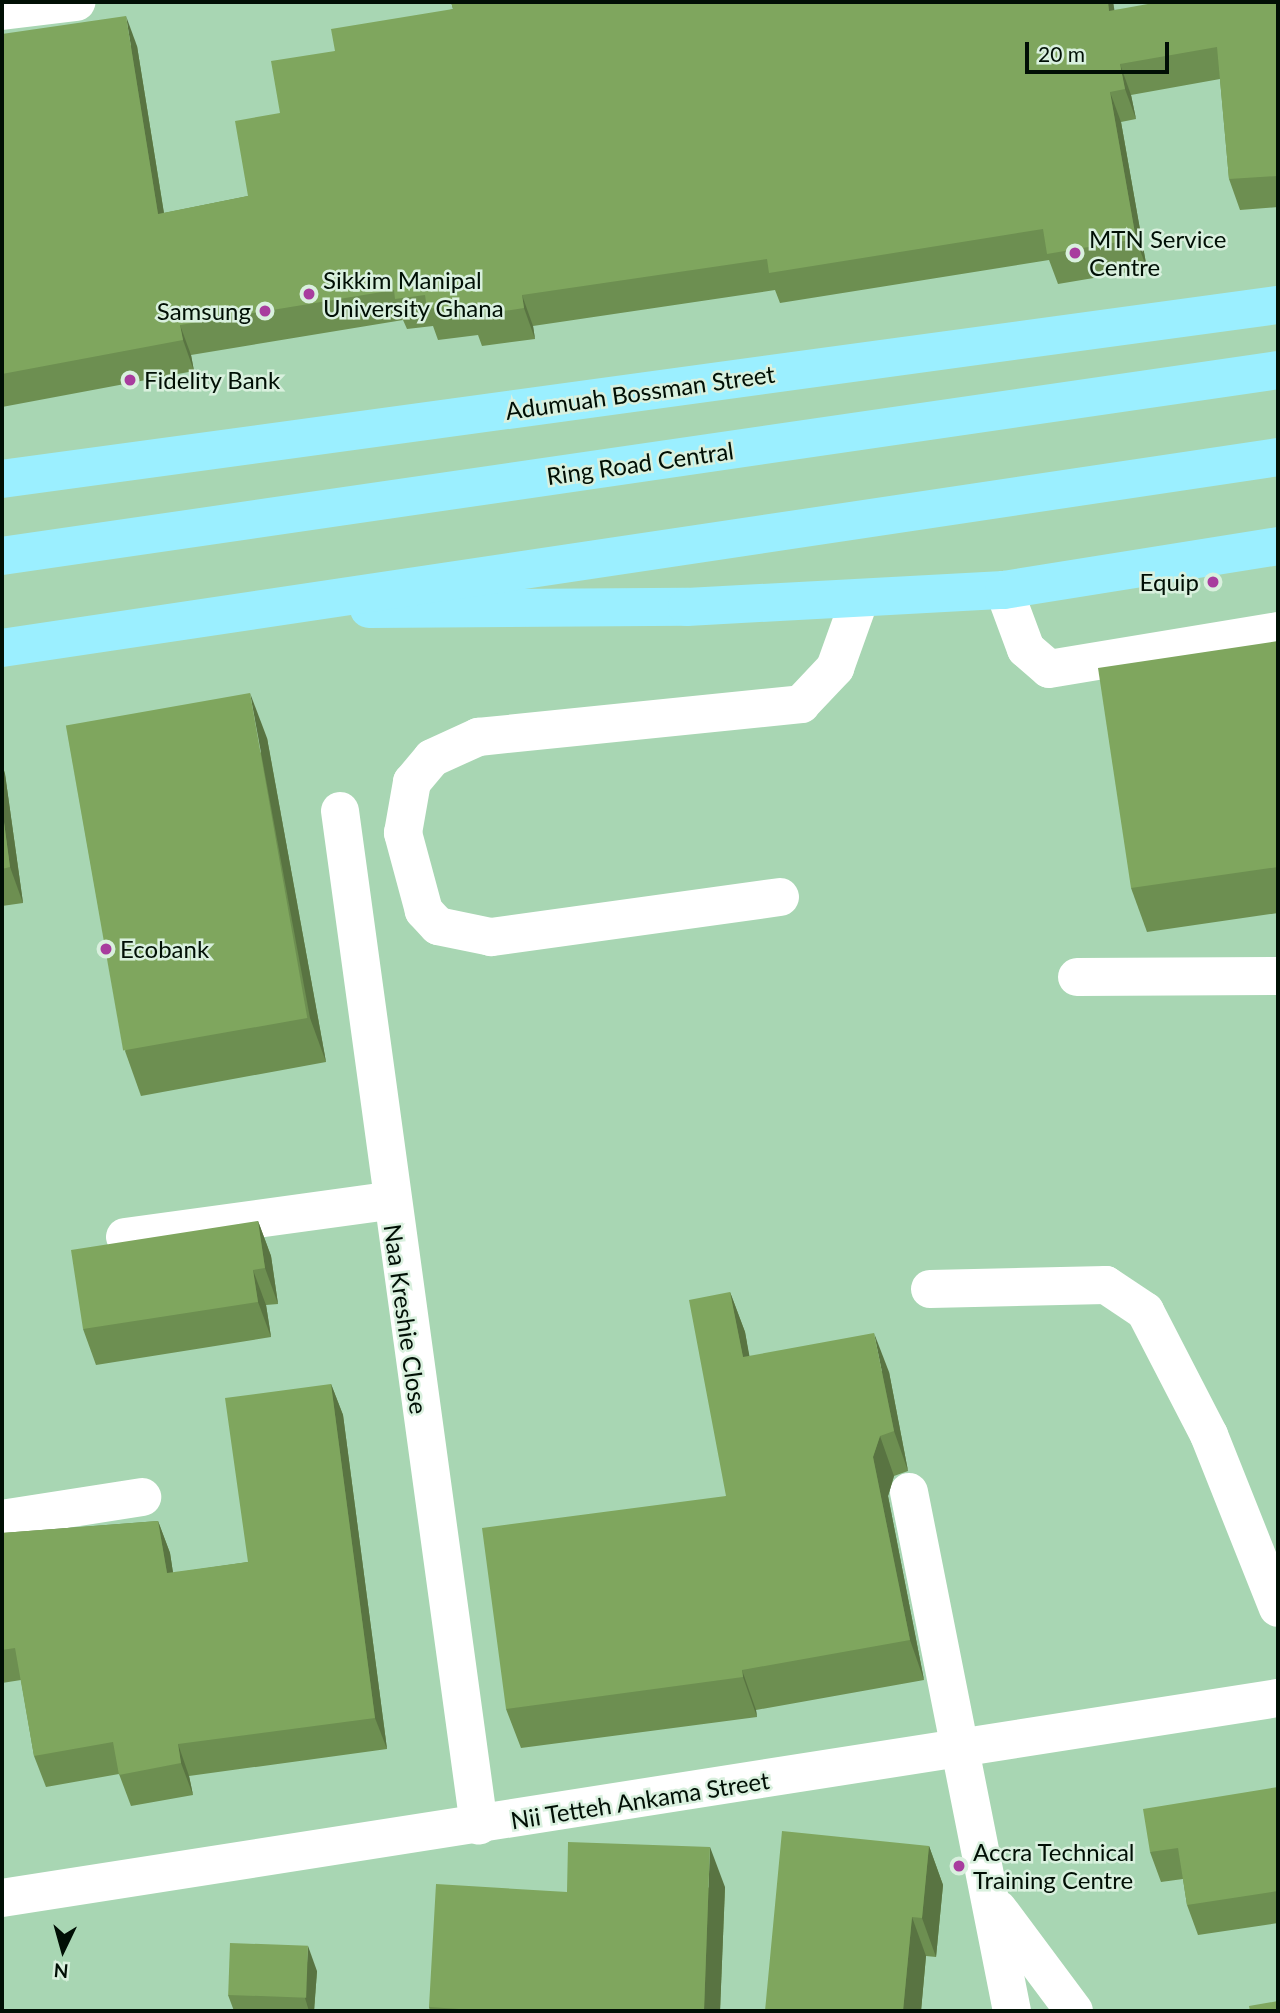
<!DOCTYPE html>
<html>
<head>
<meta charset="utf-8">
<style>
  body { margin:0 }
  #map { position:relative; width:1280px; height:2013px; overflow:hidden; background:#a8d6b3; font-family:Lato,sans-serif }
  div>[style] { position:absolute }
  .minor>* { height:38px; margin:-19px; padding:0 19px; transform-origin:19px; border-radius:19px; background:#fff }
  .major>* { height:38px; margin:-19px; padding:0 19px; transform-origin:19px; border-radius:19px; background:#9befff }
  .wall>* { inset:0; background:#6d8f51 }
  .shaded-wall>* { inset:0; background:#597442 }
  .building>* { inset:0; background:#7fa65e; transform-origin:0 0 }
  .dots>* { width:19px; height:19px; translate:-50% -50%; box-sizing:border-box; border:4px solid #d9f0de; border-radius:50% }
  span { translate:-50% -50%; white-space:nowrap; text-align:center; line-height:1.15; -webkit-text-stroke:5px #d9f0de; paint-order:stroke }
  .poi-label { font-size:24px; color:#010f05 }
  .left { translate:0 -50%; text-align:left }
  .right { translate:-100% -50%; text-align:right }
  .street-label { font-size:24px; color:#010f05 }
  .frame { position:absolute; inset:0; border:4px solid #010f05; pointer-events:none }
  .north { position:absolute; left:28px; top:1915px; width:70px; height:70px; -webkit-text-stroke:5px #d9f0de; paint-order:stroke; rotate:185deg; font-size:19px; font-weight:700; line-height:28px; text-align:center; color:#010f05 }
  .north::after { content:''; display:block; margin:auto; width:24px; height:32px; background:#010f05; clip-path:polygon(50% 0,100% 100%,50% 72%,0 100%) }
  .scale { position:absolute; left:1025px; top:42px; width:144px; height:32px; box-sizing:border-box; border:4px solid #010f05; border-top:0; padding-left:9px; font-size:21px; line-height:24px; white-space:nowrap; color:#010f05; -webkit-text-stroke:5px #d9f0de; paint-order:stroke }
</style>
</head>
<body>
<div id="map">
  <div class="minor">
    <div style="left:2px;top:11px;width:75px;rotate:-6.9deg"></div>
    <div style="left:1004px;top:590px;width:63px;rotate:69.6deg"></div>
    <div style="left:1026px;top:649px;width:30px;rotate:41deg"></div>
    <div style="left:1049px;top:669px;width:232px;rotate:-9.4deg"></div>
    <div style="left:340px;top:811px;width:1024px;rotate:82.2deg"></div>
    <div style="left:780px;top:897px;width:292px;rotate:172.1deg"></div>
    <div style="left:491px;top:937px;width:54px;rotate:-168.3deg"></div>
    <div style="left:438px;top:926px;width:21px;rotate:-133deg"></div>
    <div style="left:424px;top:911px;width:81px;rotate:-105.1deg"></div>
    <div style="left:403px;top:833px;width:52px;rotate:-80deg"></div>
    <div style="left:412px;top:782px;width:31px;rotate:-50deg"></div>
    <div style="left:432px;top:758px;width:51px;rotate:-24.5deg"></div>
    <div style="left:478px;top:737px;width:325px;rotate:-5.8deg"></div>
    <div style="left:801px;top:704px;width:50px;rotate:-46.6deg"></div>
    <div style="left:835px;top:668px;width:74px;rotate:-70.3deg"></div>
    <div style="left:1077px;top:977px;width:201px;rotate:-0.3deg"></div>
    <div style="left:125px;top:1237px;width:266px;rotate:-7.8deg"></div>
    <div style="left:930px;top:1289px;width:176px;rotate:-1.3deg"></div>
    <div style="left:1106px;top:1285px;width:47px;rotate:33.7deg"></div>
    <div style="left:1145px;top:1311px;width:140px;rotate:62.7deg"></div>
    <div style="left:1209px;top:1435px;width:186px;rotate:68.3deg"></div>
    <div style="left:909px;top:1492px;width:529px;rotate:78.78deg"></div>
    <div style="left:2px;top:1519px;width:142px;rotate:-8.9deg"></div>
    <div style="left:2px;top:1898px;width:1292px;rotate:-8.91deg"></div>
    <div style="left:998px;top:1909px;width:127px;rotate:53.3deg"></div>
  </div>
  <div class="major">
    <div style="left:2px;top:479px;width:1288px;rotate:-7.77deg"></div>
    <div style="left:2px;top:556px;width:1289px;rotate:-8.29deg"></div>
    <div style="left:369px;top:609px;width:318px;rotate:-0.4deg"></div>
    <div style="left:687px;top:607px;width:317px;rotate:-3.1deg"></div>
    <div style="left:1004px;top:590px;width:278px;rotate:-9.1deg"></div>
    <div style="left:2px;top:648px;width:1290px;rotate:-8.51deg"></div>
  </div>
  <div class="wall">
    <div style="clip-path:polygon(451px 2px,1113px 2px,1114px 10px,1278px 2px,1278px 207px,1240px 210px,1229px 179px,1220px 79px,1131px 95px,1136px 119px,1121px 122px,1147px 269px,1058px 284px,1049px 260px,780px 303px,775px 290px,533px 326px,535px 339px,482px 346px,478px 335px,438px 340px,433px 326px,407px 329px,403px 320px,191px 355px,194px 371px,2px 407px,2px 34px,137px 46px,164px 213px,248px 196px,280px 113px,335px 51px,453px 9px)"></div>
    <div style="clip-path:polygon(1278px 641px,1278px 913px,1147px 932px,1131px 888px)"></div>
    <div style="clip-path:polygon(267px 738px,326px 1062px,141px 1096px,125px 1051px)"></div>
    <div style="clip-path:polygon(2px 764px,5px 774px,23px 903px,2px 906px)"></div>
    <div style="clip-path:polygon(258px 1221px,271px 1256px,278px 1304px,266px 1305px,271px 1337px,96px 1365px,83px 1329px)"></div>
    <div style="clip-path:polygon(730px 1292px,745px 1332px,749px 1356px,889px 1372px,908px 1471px,894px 1476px,888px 1496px,924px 1680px,756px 1710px,757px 1717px,521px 1748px,506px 1709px,726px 1496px)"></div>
    <div style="clip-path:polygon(331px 1384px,343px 1415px,387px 1749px,189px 1776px,193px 1795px,131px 1806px,119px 1774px,46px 1787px,34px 1756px,21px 1680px,2px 1683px,2px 1533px,158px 1521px,170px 1553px,173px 1573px,248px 1562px)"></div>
    <div style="clip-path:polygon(1278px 1787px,1278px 1923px,1198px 1935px,1187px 1905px,1183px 1879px,1161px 1882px,1150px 1852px)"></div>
    <div style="clip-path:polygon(929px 1846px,943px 1885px,936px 1957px,926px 1956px,921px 2011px,765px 2011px)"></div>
    <div style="clip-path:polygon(725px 1887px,720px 2011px,430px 2011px,429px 2007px,567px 1892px)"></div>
    <div style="clip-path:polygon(317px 1971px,314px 2011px,234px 2011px,228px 1995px)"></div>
  </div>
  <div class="shaded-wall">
    <div style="clip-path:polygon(1108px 2px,1113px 2px,1120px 41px,1109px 11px)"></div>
    <div style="clip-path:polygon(126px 16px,137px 46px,169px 245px,158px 214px)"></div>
    <div style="clip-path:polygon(1120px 64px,1131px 95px,1136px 119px,1125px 89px)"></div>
    <div style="clip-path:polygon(1110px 92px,1121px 122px,1147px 269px,1136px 239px)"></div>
    <div style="clip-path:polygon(522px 295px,533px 326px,535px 339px,524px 308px)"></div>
    <div style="clip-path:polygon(180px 325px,191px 355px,194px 371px,183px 340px)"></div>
    <div style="clip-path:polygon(250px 693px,267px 738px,326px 1062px,310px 1018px)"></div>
    <div style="clip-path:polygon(2px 764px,5px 774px,23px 903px,10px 867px,2px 807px)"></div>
    <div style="clip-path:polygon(258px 1221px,271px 1256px,278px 1304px,265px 1268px)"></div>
    <div style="clip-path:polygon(253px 1270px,266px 1305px,271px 1337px,258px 1302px)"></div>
    <div style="clip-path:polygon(730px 1292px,745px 1332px,757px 1397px,743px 1357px)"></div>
    <div style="clip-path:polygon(874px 1333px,889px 1372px,908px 1471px,894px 1431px)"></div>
    <div style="clip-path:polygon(331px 1384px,343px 1415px,387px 1749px,375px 1718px)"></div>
    <div style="clip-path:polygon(880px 1436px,894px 1476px,888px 1496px,924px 1680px,910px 1640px,873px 1457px)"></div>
    <div style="clip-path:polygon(158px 1521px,170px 1553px,178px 1605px,167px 1573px)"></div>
    <div style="clip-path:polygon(742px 1670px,756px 1710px,757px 1717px,743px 1677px)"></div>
    <div style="clip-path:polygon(178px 1744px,189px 1776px,193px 1795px,181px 1763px)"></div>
    <div style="clip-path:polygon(929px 1846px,943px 1885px,936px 1957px,922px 1918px)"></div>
    <div style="clip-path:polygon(710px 1847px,725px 1887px,720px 2011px,704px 2011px)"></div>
    <div style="clip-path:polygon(912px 1917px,926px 1956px,921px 2011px,903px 2011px)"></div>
    <div style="clip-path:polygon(308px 1946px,317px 1971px,314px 2011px,309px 2011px,305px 1998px)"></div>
  </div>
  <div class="building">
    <div style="clip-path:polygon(451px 2px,1108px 2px,1109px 11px,1159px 2px,1278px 2px,1278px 176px,1229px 179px,1217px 47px,1120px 64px,1125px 89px,1110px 92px,1136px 239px,1047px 254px,1043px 229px,769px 273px,767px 259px,522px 295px,524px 308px,471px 316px,469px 304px,427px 309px,425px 295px,395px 299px,394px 290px,180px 325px,183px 340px,2px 374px,2px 34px,126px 16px,158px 214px,248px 196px,235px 121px,280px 113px,271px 61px,335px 51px,331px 29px,453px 9px)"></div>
    <div style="clip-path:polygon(1278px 641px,1278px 867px,1131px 888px,1098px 668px)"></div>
    <div style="left:250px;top:693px;width:330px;height:187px;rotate:80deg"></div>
    <div style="clip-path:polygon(2px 807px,10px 867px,2px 869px)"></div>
    <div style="clip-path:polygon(258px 1221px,265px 1268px,253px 1270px,258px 1302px,83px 1329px,71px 1250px)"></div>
    <div style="clip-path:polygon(730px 1292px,743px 1357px,874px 1333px,894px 1431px,880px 1436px,873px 1457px,910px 1640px,742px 1670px,743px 1677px,506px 1709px,482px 1528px,726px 1496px,689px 1300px)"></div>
    <div style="clip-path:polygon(331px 1384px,375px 1718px,178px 1744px,181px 1763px,119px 1775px,113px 1742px,34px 1756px,15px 1648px,2px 1650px,2px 1533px,158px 1521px,167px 1573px,248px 1562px,225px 1398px)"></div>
    <div style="clip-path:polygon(1278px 1787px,1278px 1891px,1187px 1905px,1178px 1848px,1150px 1852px,1143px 1809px)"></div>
    <div style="clip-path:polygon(782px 1831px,929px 1846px,922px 1918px,912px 1917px,903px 2011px,765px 2011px)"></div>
    <div style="clip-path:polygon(568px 1842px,710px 1847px,704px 2011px,489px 2011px,429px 2007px,436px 1884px,567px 1892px)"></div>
    <div style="left:230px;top:1943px;width:78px;height:52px;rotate:2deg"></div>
    <div style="clip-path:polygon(1278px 2001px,1278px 2011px,1250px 2011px,1249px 2006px)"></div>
  </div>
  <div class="dots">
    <div style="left:1075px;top:253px;background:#a83d9e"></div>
    <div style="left:309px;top:294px;background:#a83d9e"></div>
    <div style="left:265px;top:311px;background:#a83d9e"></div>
    <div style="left:130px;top:380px;background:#a83d9e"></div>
    <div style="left:1213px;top:582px;background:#a83d9e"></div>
    <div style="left:106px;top:949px;background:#a83d9e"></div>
    <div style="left:959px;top:1866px;background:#a83d9e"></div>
  </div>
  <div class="poi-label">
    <span class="left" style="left:1089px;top:253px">MTN Service<br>Centre</span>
    <span class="left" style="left:323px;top:294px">Sikkim Manipal<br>University Ghana</span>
    <span class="right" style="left:251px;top:311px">Samsung</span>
    <span class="left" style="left:144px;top:380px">Fidelity Bank</span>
    <span class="right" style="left:1199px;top:582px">Equip</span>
    <span class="left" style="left:120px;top:949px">Ecobank</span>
    <span class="left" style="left:973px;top:1866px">Accra Technical<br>Training Centre</span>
  </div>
  <div class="street-label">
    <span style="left:640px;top:392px;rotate:-8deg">Adumuah Bossman Street</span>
    <span style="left:640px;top:463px;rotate:-8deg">Ring Road Central</span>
    <span style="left:406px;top:1319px;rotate:82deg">Naa Kreshie Close</span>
    <span style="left:640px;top:1800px;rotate:-9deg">Nii Tetteh Ankama Street</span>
  </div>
  <div class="frame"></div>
  <div class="north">N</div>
  <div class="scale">20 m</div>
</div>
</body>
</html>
